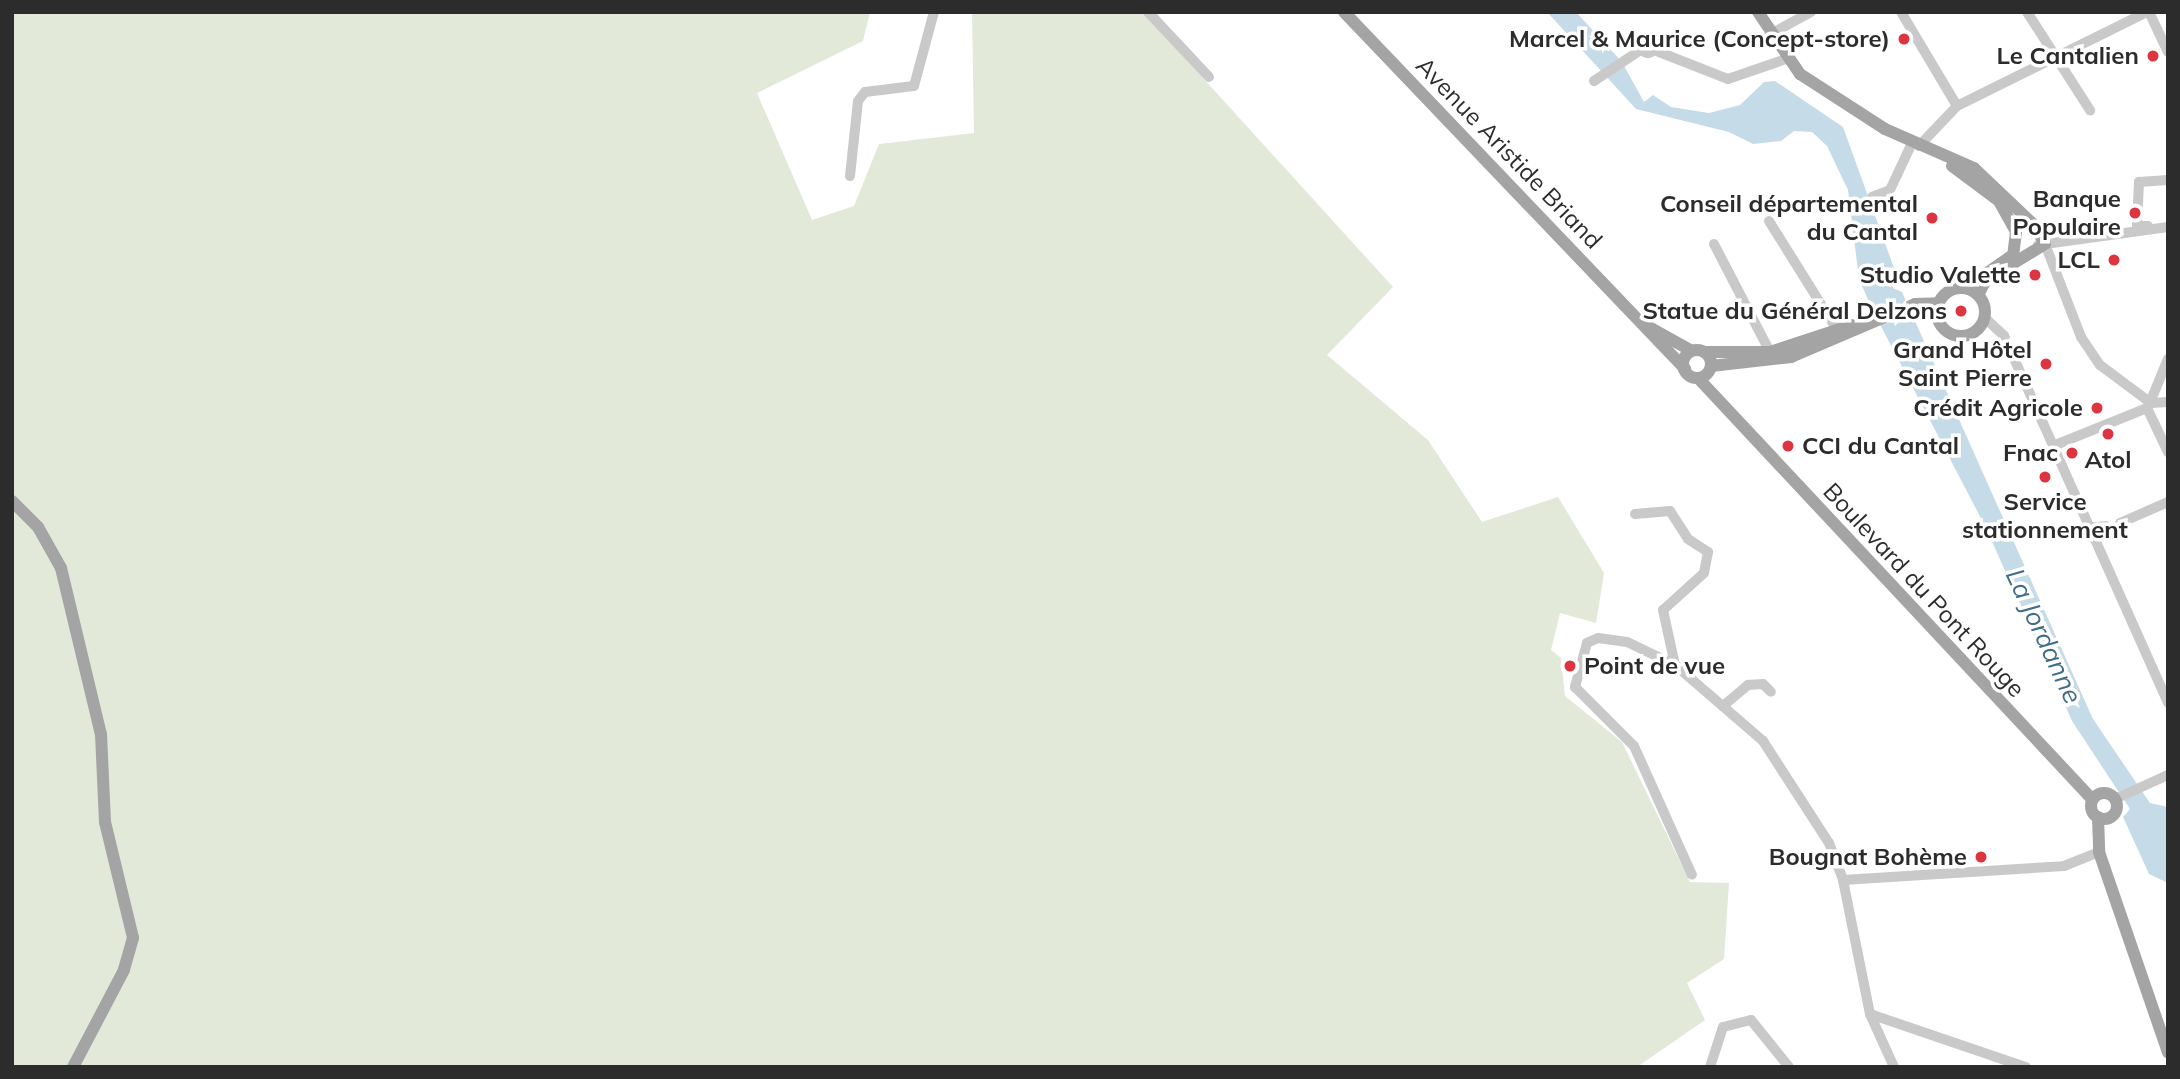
<!DOCTYPE html>
<html>
<head>
<meta charset="utf-8">
<style>
  body { margin:0 }
  #map { position:relative; width:2180px; height:1079px; overflow:hidden; background:#fff; font-family:Mulish,sans-serif }
  div>[style] { position:absolute }
  .green>* { inset:0; background:#e2e9d9 }
  .water>* { inset:0; background:#c6dbe8 }
  .minor>* { height:10px; margin:-5px; padding:0 5px; transform-origin:5px; border-radius:5px; background:#c9c9c9 }
  .minor>.ring { margin:-5px; padding:0; box-sizing:content-box; background:none; border:10px solid #c9c9c9; border-radius:50% }
  .major>* { height:12px; margin:-6px; padding:0 6px; transform-origin:6px; border-radius:6px; background:#a4a4a4 }
  .major>.ring { margin:-6px; padding:0; box-sizing:content-box; background:none; border:12px solid #a4a4a4; border-radius:50% }
  .dots>* { width:19px; height:19px; translate:-50% -50%; box-sizing:border-box; border:4px solid #fff; border-radius:50% }
  span { translate:-50% -50%; white-space:nowrap; text-align:center; line-height:1.15; -webkit-text-stroke:7px #fff; paint-order:stroke }
  .poi-label { font-size:24px; color:#2c2c2c; font-weight:700 }
  .right { translate:-100% -50%; text-align:right }
  .left { translate:0 -50%; text-align:left }
  .street-label { font-size:24px; color:#2c2c2c }
  .water-label { font-size:26px; color:#3f6c89; font-style:italic }
  .frame { position:absolute; inset:0; border:14px solid #2c2c2c; pointer-events:none }
</style>
</head>
<body>
<div id="map">
  <div class="green">
    <div style="clip-path:polygon(12px 12px,870px 12px,863px 41px,757px 93px,812px 220px,854px 206px,879px 144px,974px 133px,972px 12px,1143px 12px,1393px 287px,1327px 355px,1428px 440px,1482px 522px,1558px 497px,1604px 573px,1596px 623px,1560px 613px,1551px 650px,1561px 658px,1565px 696px,1622px 742px,1690px 882px,1729px 883px,1724px 959px,1687px 983px,1705px 1020px,1637px 1067px,12px 1067px)"></div>
  </div>
  <div class="water">
    <div style="clip-path:polygon(1547px 12px,1576px 12px,1622px 62px,1644px 102px,1653px 95px,1671px 107px,1709px 113px,1740px 105px,1764px 82px,1775px 81px,1843px 127px,1894px 268px,1893px 288px,1902px 292px,2093px 719px,2150px 803px,2168px 807px,2168px 883px,2149px 874px,2123px 817px,2130px 809px,2072px 721px,1986px 528px,1873px 311px,1859px 279px,1848px 190px,1827px 146px,1812px 132px,1794px 131px,1781px 141px,1753px 144px,1729px 132px,1636px 109px)"></div>
  </div>
  <div class="minor">
    <div style="left:1148px;top:12px;width:89px;rotate:46.8deg"></div>
    <div style="left:1901px;top:12px;width:109px;rotate:59.2deg"></div>
    <div style="left:2027px;top:12px;width:117px;rotate:57.3deg"></div>
    <div style="left:2149px;top:12px;width:44px;rotate:64.6deg"></div>
    <div style="left:1769px;top:35px;width:48px;rotate:-28.7deg"></div>
    <div class="ring" style="left:1642px;top:41px;width:2px;height:2px"></div>
    <div style="left:1654px;top:50px;width:79px;rotate:21.4deg"></div>
    <div style="left:1728px;top:79px;width:61px;rotate:-19deg"></div>
    <div style="left:1594px;top:81px;width:58px;rotate:-33.7deg"></div>
    <div style="left:1919px;top:146px;width:55px;rotate:-46.5deg"></div>
    <div style="left:1957px;top:106px;width:212px;rotate:-26.3deg"></div>
    <div style="left:850px;top:176px;width:75px;rotate:-83.9deg"></div>
    <div style="left:858px;top:101px;width:11px;rotate:-52deg"></div>
    <div style="left:865px;top:92px;width:49px;rotate:-7deg"></div>
    <div style="left:914px;top:86px;width:77px;rotate:-74.9deg"></div>
    <div style="left:1872px;top:197px;width:19px;rotate:-21deg"></div>
    <div style="left:1890px;top:190px;width:52px;rotate:-64.9deg"></div>
    <div style="left:1769px;top:221px;width:128px;rotate:58deg"></div>
    <div style="left:2148px;top:226px;width:11px;rotate:180deg"></div>
    <div style="left:2137px;top:226px;width:44px;rotate:-87.4deg"></div>
    <div style="left:2139px;top:182px;width:29px;rotate:-4deg"></div>
    <div style="left:1714px;top:244px;width:122px;rotate:62.6deg"></div>
    <div style="left:2045px;top:244px;width:100px;rotate:68.8deg"></div>
    <div style="left:2081px;top:337px;width:34px;rotate:56deg"></div>
    <div style="left:2100px;top:365px;width:64px;rotate:36.7deg"></div>
    <div style="left:2038px;top:245px;width:131px;rotate:-7.9deg"></div>
    <div style="left:1985px;top:318px;width:26px;rotate:43deg"></div>
    <div style="left:2004px;top:336px;width:402px;rotate:65.9deg"></div>
    <div style="left:2151px;top:403px;width:17px;rotate:-3deg"></div>
    <div style="left:2149px;top:405px;width:50px;rotate:-67.6deg"></div>
    <div style="left:2147px;top:408px;width:49px;rotate:64.5deg"></div>
    <div style="left:2053px;top:446px;width:101px;rotate:-22deg"></div>
    <div style="left:1635px;top:514px;width:35px;rotate:-5deg"></div>
    <div style="left:1670px;top:511px;width:33px;rotate:57deg"></div>
    <div style="left:1688px;top:539px;width:24px;rotate:33deg"></div>
    <div style="left:1708px;top:552px;width:21px;rotate:101deg"></div>
    <div style="left:1704px;top:573px;width:55px;rotate:137.9deg"></div>
    <div style="left:1663px;top:610px;width:56px;rotate:77.7deg"></div>
    <div style="left:1675px;top:665px;width:116px;rotate:40.8deg"></div>
    <div style="left:1763px;top:741px;width:121px;rotate:57.1deg"></div>
    <div style="left:1829px;top:843px;width:40px;rotate:69deg"></div>
    <div style="left:2120px;top:523px;width:52px;rotate:-23.6deg"></div>
    <div style="left:2089px;top:528px;width:17px;rotate:-7deg"></div>
    <div style="left:1675px;top:665px;width:53px;rotate:-154.4deg"></div>
    <div style="left:1627px;top:642px;width:29px;rotate:-172deg"></div>
    <div style="left:1598px;top:638px;width:12px;rotate:156deg"></div>
    <div style="left:1587px;top:643px;width:46px;rotate:105.3deg"></div>
    <div style="left:1575px;top:687px;width:83px;rotate:45deg"></div>
    <div style="left:1634px;top:746px;width:141px;rotate:65.8deg"></div>
    <div style="left:1723px;top:706px;width:33px;rotate:-40deg"></div>
    <div style="left:1748px;top:685px;width:15px;rotate:-4deg"></div>
    <div style="left:1763px;top:684px;width:11px;rotate:45deg"></div>
    <div style="left:2115px;top:799px;width:58px;rotate:-24.4deg"></div>
    <div style="left:1870px;top:1014px;width:165px;rotate:18.8deg"></div>
    <div style="left:1710px;top:1067px;width:42px;rotate:-72deg"></div>
    <div style="left:1723px;top:1027px;width:29px;rotate:-14deg"></div>
    <div style="left:1751px;top:1020px;width:60px;rotate:51deg"></div>
    <div style="left:1894px;top:1067px;width:58px;rotate:-114.4deg"></div>
    <div style="left:1870px;top:1014px;width:137px;rotate:-101.4deg"></div>
    <div style="left:1843px;top:880px;width:221px;rotate:-3.6deg"></div>
    <div style="left:2064px;top:866px;width:38px;rotate:-22deg"></div>
  </div>
  <div class="major">
    <div style="left:1344px;top:12px;width:494px;rotate:46.3deg"></div>
    <div style="left:1758px;top:12px;width:75px;rotate:55.9deg"></div>
    <div style="left:1800px;top:74px;width:101px;rotate:32.9deg"></div>
    <div style="left:1885px;top:129px;width:97px;rotate:23.7deg"></div>
    <div style="left:1974px;top:168px;width:81px;rotate:43.5deg"></div>
    <div style="left:2033px;top:224px;width:23px;rotate:59deg"></div>
    <div style="left:2045px;top:244px;width:69px;rotate:148.6deg"></div>
    <div style="left:1986px;top:280px;width:17px;rotate:118deg"></div>
    <div style="left:1952px;top:166px;width:59px;rotate:36.7deg"></div>
    <div style="left:1999px;top:201px;width:35px;rotate:61deg"></div>
    <div style="left:2016px;top:232px;width:23px;rotate:97deg"></div>
    <div style="left:2013px;top:255px;width:58px;rotate:145.5deg"></div>
    <div class="ring" style="left:1937px;top:288px;width:36px;height:36px"></div>
    <div style="left:1647px;top:326px;width:51px;rotate:29.1deg"></div>
    <div class="ring" style="left:1683px;top:350px;width:16px;height:16px"></div>
    <div style="left:1704px;top:352px;width:66px"></div>
    <div style="left:1770px;top:352px;width:86px;rotate:-18.2deg"></div>
    <div style="left:1711px;top:366px;width:81px;rotate:-6.4deg"></div>
    <div style="left:1791px;top:357px;width:135px;rotate:-23.1deg"></div>
    <div style="left:1915px;top:304px;width:24px;rotate:-2deg"></div>
    <div style="left:1698px;top:378px;width:577px;rotate:46.9deg"></div>
    <div style="left:12px;top:501px;width:37px;rotate:45deg"></div>
    <div style="left:38px;top:527px;width:47px;rotate:60.7deg"></div>
    <div style="left:61px;top:568px;width:171px;rotate:76.5deg"></div>
    <div style="left:101px;top:734px;width:88px;rotate:87.4deg"></div>
    <div style="left:105px;top:822px;width:119px;rotate:76.4deg"></div>
    <div style="left:133px;top:938px;width:33px;rotate:106deg"></div>
    <div style="left:124px;top:970px;width:110px;rotate:117.7deg"></div>
    <div class="ring" style="left:2091px;top:793px;width:14px;height:14px"></div>
    <div style="left:2098px;top:817px;width:35px;rotate:88deg"></div>
    <div style="left:2099px;top:852px;width:212px;rotate:71deg"></div>
  </div>
  <div class="dots">
    <div style="left:1904px;top:39px;background:#dc3540"></div>
    <div style="left:2153px;top:56px;background:#dc3540"></div>
    <div style="left:2135px;top:213px;background:#dc3540"></div>
    <div style="left:1932px;top:218px;background:#dc3540"></div>
    <div style="left:2114px;top:260px;background:#dc3540"></div>
    <div style="left:2035px;top:275px;background:#dc3540"></div>
    <div style="left:1961px;top:311px;background:#dc3540"></div>
    <div style="left:2046px;top:364px;background:#dc3540"></div>
    <div style="left:2097px;top:408px;background:#dc3540"></div>
    <div style="left:2108px;top:434px;background:#dc3540"></div>
    <div style="left:1788px;top:446px;background:#dc3540"></div>
    <div style="left:2072px;top:453px;background:#dc3540"></div>
    <div style="left:2045px;top:477px;background:#dc3540"></div>
    <div style="left:1570px;top:666px;background:#dc3540"></div>
    <div style="left:1981px;top:857px;background:#dc3540"></div>
  </div>
  <div class="poi-label">
    <span class="right" style="left:1890px;top:39px">Marcel &amp; Maurice (Concept-store)</span>
    <span class="right" style="left:2139px;top:56px">Le Cantalien</span>
    <span class="right" style="left:2121px;top:213px">Banque<br>Populaire</span>
    <span class="right" style="left:1918px;top:218px">Conseil départemental<br>du Cantal</span>
    <span class="right" style="left:2100px;top:260px">LCL</span>
    <span class="right" style="left:2021px;top:275px">Studio Valette</span>
    <span class="right" style="left:1947px;top:311px">Statue du Général Delzons</span>
    <span class="right" style="left:2032px;top:364px">Grand Hôtel<br>Saint Pierre</span>
    <span class="right" style="left:2083px;top:408px">Crédit Agricole</span>
    <span class="left" style="left:1802px;top:446px">CCI du Cantal</span>
    <span class="right" style="left:2058px;top:453px">Fnac</span>
    <span style="left:2108px;top:460px">Atol</span>
    <span style="left:2045px;top:516px">Service<br>stationnement</span>
    <span class="left" style="left:1584px;top:666px">Point de vue</span>
    <span class="right" style="left:1967px;top:857px">Bougnat Bohème</span>
  </div>
  <div class="street-label">
    <span style="left:1509px;top:153px;rotate:46deg">Avenue Aristide Briand</span>
    <span style="left:1924px;top:590px;rotate:47deg">Boulevard du Pont Rouge</span>
  </div>
  <div class="water-label">
    <span style="left:2044px;top:636px;rotate:65deg">La Jordanne</span>
  </div>
  <div class="frame"></div>
</div>
</body>
</html>
